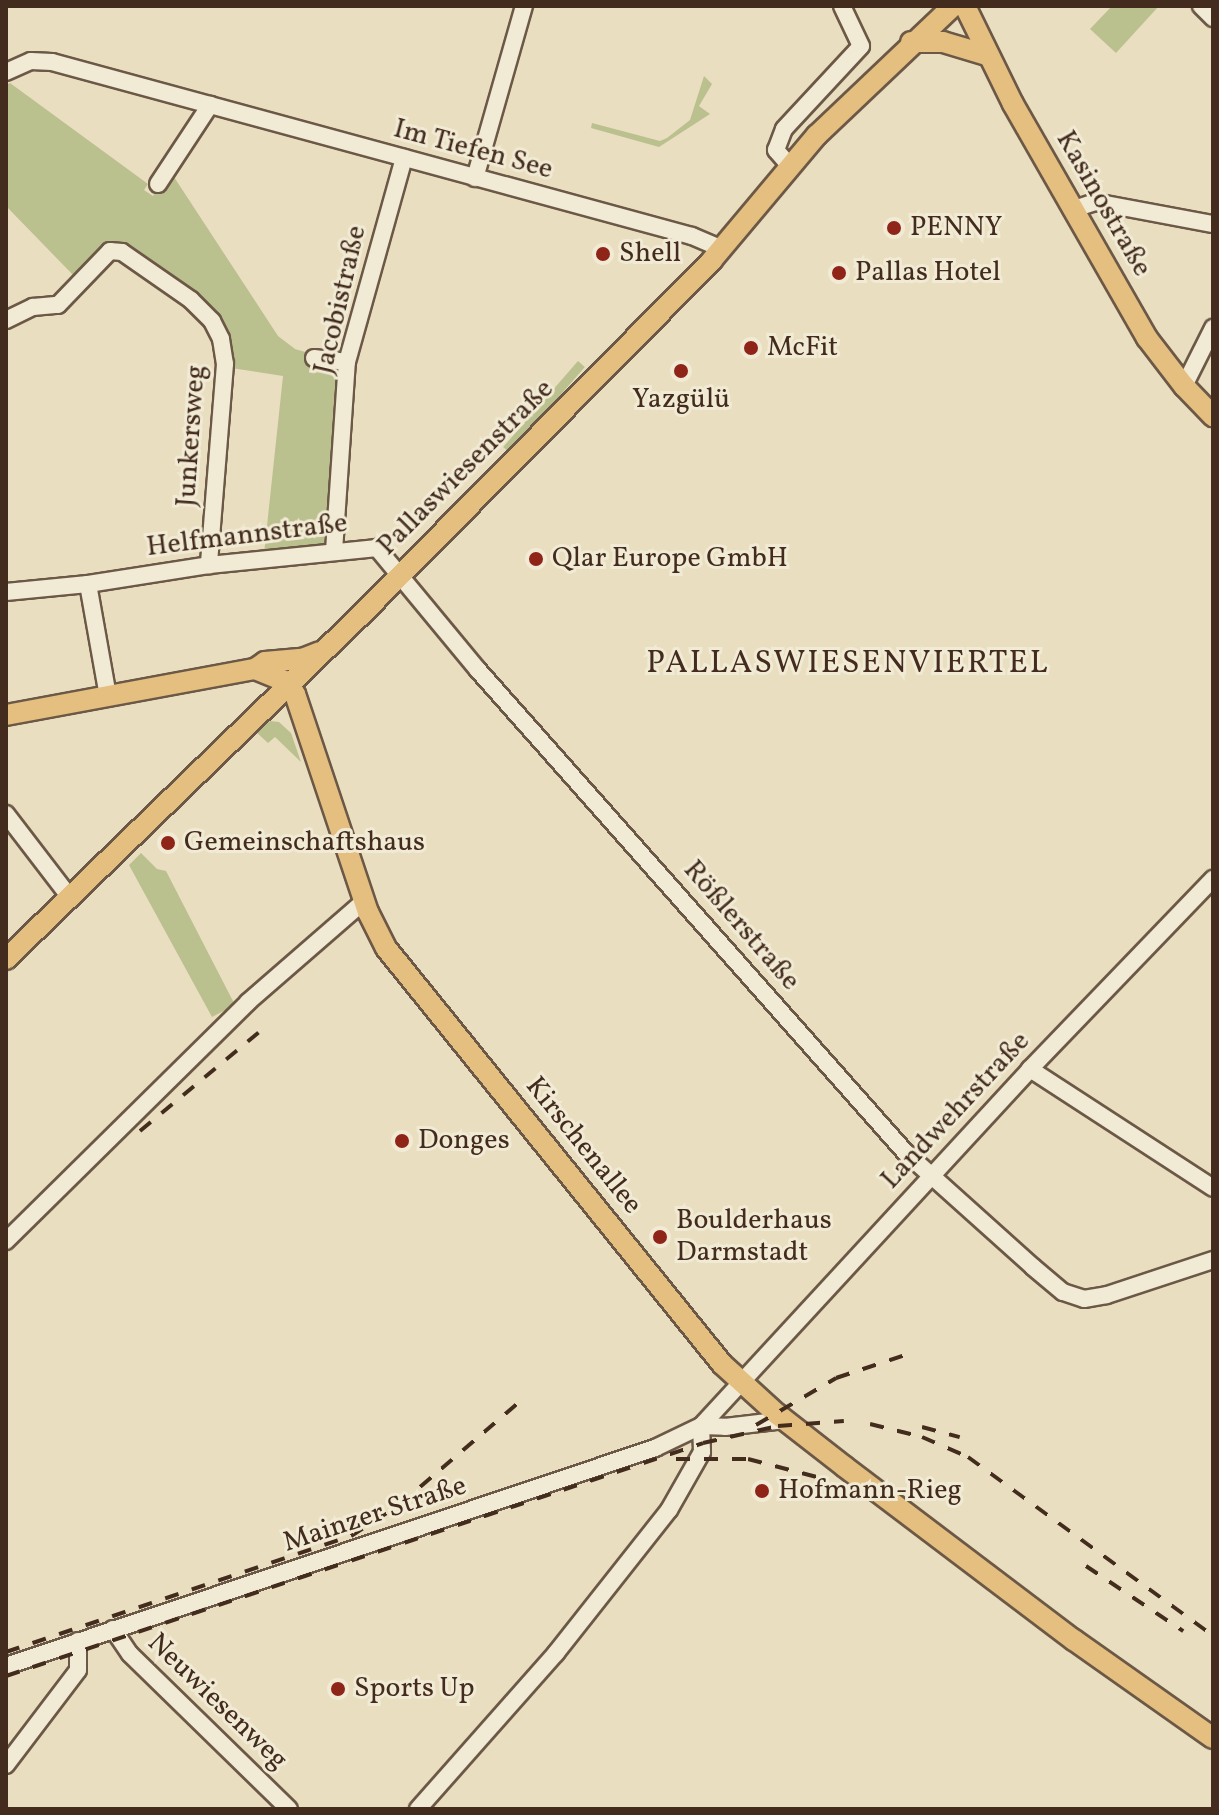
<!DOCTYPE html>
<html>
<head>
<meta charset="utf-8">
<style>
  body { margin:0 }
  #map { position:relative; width:1219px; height:1815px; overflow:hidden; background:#e9debf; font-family:Vollkorn,serif }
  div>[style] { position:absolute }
  .green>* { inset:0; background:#bbc08f; transform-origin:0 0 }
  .roads { filter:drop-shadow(2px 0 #6c5846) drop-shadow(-2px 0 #6c5846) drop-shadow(0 2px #6c5846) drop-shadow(0 -2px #6c5846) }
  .minor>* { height:16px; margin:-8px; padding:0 8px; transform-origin:8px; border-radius:8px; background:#f1ead5 }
  .major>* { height:20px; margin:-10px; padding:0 10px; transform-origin:10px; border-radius:10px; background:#e4bf80 }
  .rail>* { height:4px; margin-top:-2px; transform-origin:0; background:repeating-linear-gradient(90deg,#432c1d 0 14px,transparent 0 28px) }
  .dots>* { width:22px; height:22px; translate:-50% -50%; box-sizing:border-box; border:4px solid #f1ead5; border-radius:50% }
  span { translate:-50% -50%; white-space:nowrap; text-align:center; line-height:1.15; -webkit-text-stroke:6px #f1ead5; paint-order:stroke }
  .street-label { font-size:28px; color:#432c1d }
  .poi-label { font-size:28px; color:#432c1d }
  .left { translate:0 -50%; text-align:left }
  .quarter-label { font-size:32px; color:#432c1d; letter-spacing:2px }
  .frame { position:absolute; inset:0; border:8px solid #432c1d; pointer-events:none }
</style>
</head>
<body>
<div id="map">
  <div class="green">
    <div style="clip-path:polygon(1112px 6px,1159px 6px,1116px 53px,1090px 29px)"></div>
    <div style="clip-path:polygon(704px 76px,712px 84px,699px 106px,710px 114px,659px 147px,591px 128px,592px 123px,660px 141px,667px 138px,690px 120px)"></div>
    <div style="clip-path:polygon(10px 83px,148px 184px,144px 190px,153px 196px,173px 166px,174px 177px,278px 336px,295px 349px,312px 354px,323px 355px,344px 347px,331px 545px,264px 554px,283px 376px,231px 368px,223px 334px,127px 251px,74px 276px,6px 206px,6px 85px)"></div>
    <div style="left:578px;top:361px;width:9px;height:114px;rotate:41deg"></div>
    <div style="clip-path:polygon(270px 721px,279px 722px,291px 733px,301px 762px,275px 737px,268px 743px,255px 731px)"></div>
    <div style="clip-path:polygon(141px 853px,157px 869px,166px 871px,235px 1005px,212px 1017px,129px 865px)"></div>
  </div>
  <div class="roads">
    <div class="minor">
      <div style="left:1201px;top:6px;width:17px;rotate:45deg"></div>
      <div style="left:6px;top:72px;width:27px;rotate:-24deg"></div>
      <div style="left:31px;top:61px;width:21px;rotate:3deg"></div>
      <div style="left:52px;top:62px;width:663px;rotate:15.21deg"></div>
      <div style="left:692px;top:236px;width:33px;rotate:23deg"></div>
      <div style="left:789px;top:165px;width:20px;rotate:-131deg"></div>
      <div style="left:776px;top:150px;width:22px;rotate:-69deg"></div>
      <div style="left:784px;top:129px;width:113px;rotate:-47.1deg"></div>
      <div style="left:861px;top:46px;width:44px;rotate:-115.4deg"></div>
      <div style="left:475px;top:178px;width:179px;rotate:-74.1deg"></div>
      <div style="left:158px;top:184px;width:95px;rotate:-56.6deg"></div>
      <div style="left:1074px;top:209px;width:22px;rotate:-18deg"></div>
      <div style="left:1095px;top:202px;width:120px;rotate:10.6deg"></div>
      <div style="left:6px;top:320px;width:30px;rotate:-26deg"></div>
      <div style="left:33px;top:307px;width:25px;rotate:-5deg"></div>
      <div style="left:58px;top:305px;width:75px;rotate:-46.1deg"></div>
      <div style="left:110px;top:251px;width:12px;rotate:5deg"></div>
      <div style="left:122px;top:252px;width:84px;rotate:34.8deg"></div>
      <div style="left:191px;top:300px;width:30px;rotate:45deg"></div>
      <div style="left:212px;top:321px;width:20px;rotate:63deg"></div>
      <div style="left:221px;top:339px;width:25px;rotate:81deg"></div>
      <div style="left:225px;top:364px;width:202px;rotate:94.6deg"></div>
      <div style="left:314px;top:358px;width:33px;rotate:7deg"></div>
      <div style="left:1184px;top:386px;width:65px;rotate:-63.4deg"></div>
      <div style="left:334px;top:551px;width:189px;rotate:-86.1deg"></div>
      <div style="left:347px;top:362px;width:212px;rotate:-74.4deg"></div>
      <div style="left:88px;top:584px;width:114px;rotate:79.9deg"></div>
      <div style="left:6px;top:592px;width:82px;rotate:-5.6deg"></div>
      <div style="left:88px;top:584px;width:122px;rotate:-8.9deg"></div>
      <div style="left:209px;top:565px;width:169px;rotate:-5.8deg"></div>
      <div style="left:377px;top:548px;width:158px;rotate:50.4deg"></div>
      <div style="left:478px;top:670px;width:644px;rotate:48.46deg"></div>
      <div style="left:905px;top:1152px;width:172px;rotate:41.9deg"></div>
      <div style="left:1033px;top:1267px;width:39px;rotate:40deg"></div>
      <div style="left:1063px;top:1292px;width:22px;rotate:18deg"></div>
      <div style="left:1084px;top:1299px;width:23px;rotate:-10deg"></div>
      <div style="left:1107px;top:1295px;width:112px;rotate:-18.3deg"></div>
      <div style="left:6px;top:814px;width:103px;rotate:52.5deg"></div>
      <div style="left:1030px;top:1069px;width:218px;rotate:33deg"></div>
      <div style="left:6px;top:1241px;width:340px;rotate:-44.6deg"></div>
      <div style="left:248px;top:1002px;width:154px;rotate:-41deg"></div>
      <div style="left:113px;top:1629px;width:30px;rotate:56deg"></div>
      <div style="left:130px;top:1654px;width:222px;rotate:44.3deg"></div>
      <div style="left:6px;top:1666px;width:685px;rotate:-18.57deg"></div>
      <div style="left:655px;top:1448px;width:51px;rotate:-25.6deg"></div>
      <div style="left:701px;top:1426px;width:485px;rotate:-47.3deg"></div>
      <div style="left:1030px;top:1069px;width:264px;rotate:-46.1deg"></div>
      <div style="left:6px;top:1765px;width:119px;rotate:-52.8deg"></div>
      <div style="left:78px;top:1670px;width:29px;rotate:-90deg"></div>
      <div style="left:418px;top:1809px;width:208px;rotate:-48.5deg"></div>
      <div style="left:556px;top:1653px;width:182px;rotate:-51.7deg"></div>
      <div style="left:669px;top:1510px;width:67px;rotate:-60.4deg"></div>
      <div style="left:702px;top:1452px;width:26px;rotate:-92deg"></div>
      <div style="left:701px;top:1426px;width:24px;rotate:2deg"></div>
      <div style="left:725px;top:1427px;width:60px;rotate:-6.7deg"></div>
    </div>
    <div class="major">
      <div style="left:965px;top:6px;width:109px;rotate:63.9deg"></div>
      <div style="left:1013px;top:104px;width:270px;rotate:60.2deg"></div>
      <div style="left:1147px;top:338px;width:61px;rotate:52.4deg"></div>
      <div style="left:1184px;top:386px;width:42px;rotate:46deg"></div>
      <div style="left:911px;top:42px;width:32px"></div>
      <div style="left:943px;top:42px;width:46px;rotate:16.5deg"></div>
      <div style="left:255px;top:669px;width:12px;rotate:-35deg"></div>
      <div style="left:265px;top:662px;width:37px;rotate:-5deg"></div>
      <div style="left:302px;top:659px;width:19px;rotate:-21deg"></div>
      <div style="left:6px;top:715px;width:253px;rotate:-10.5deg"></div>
      <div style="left:255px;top:669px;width:31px;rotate:22deg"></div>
      <div style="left:284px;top:681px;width:17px;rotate:50deg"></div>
      <div style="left:295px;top:694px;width:230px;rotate:71.5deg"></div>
      <div style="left:368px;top:912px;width:40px;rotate:63.4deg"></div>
      <div style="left:386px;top:948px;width:535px;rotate:51.07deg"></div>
      <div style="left:722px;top:1364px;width:74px;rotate:42.3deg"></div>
      <div style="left:777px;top:1414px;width:86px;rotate:37.9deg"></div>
      <div style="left:845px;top:1467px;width:287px;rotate:37.1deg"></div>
      <div style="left:1074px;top:1640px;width:170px;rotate:35.2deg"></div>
      <div style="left:6px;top:959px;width:500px;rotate:-44.1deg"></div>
      <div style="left:365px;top:611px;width:494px;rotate:-45.3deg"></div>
      <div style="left:712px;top:260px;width:163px;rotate:-50deg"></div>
      <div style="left:817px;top:135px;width:187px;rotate:-43.5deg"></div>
    </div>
  </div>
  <div class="rail">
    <div style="left:140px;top:1131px;width:160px;rotate:-39.7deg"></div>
    <div style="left:870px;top:1424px;width:54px;rotate:14deg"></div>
    <div style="left:922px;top:1437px;width:50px;rotate:23.5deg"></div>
    <div style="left:968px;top:1457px;width:297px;rotate:36.1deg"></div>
    <div style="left:756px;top:1425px;width:93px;rotate:-30.4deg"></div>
    <div style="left:836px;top:1378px;width:82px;rotate:-18.4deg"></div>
    <div style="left:922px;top:1427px;width:39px;rotate:15deg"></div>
    <div style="left:676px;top:1459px;width:72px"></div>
    <div style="left:748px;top:1459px;width:79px;rotate:14.7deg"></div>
    <div style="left:1086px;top:1566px;width:117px;rotate:33.8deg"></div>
    <div style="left:6px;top:1652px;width:364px;rotate:-18.6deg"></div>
    <div style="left:351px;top:1536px;width:57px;rotate:-32.9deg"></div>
    <div style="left:399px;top:1505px;width:157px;rotate:-40.6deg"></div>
    <div style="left:6px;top:1676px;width:735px;rotate:-18.48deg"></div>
    <div style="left:703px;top:1443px;width:77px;rotate:-12.8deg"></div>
    <div style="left:778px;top:1426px;width:66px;rotate:-4.3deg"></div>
  </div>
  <div class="dots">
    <div style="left:894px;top:228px;background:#8f2418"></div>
    <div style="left:603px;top:254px;background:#8f2418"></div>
    <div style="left:839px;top:273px;background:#8f2418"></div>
    <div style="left:751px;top:348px;background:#8f2418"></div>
    <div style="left:681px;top:371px;background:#8f2418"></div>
    <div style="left:536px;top:559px;background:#8f2418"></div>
    <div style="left:168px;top:843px;background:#8f2418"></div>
    <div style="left:402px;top:1141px;background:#8f2418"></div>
    <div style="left:660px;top:1237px;background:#8f2418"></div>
    <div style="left:762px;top:1491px;background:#8f2418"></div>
    <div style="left:338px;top:1689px;background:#8f2418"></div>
  </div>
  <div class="street-label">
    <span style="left:473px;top:150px;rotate:15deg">Im Tiefen See</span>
    <span style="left:1103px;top:204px;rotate:60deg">Kasinostraße</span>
    <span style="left:341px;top:300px;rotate:-77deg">Jacobistraße</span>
    <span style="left:192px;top:436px;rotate:-86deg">Junkersweg</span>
    <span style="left:466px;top:468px;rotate:-45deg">Pallaswiesenstraße</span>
    <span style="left:247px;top:536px;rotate:-7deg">Helfmannstraße</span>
    <span style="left:741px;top:926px;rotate:49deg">Rößlerstraße</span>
    <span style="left:956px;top:1111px;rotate:-47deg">Landwehrstraße</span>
    <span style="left:583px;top:1146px;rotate:51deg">Kirschenallee</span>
    <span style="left:375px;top:1515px;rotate:-18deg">Mainzer Straße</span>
    <span style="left:217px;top:1702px;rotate:44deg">Neuwiesenweg</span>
  </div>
  <div class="poi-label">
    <span class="left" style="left:910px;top:228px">PENNY</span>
    <span class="left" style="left:619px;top:254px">Shell</span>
    <span class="left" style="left:855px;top:273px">Pallas Hotel</span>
    <span class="left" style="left:767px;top:348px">McFit</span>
    <span style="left:681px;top:400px">Yazgülü</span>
    <span class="left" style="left:552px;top:559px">Qlar Europe GmbH</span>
    <span class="left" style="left:184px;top:843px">Gemeinschaftshaus</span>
    <span class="left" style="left:418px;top:1141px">Donges</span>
    <span class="left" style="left:676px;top:1237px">Boulderhaus<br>Darmstadt</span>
    <span class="left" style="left:778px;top:1491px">Hofmann-Rieg</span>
    <span class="left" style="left:354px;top:1689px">Sports Up</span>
  </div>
  <div class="quarter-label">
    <span style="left:848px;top:664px">PALLASWIESENVIERTEL</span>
  </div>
  <div class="frame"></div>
</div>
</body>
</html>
